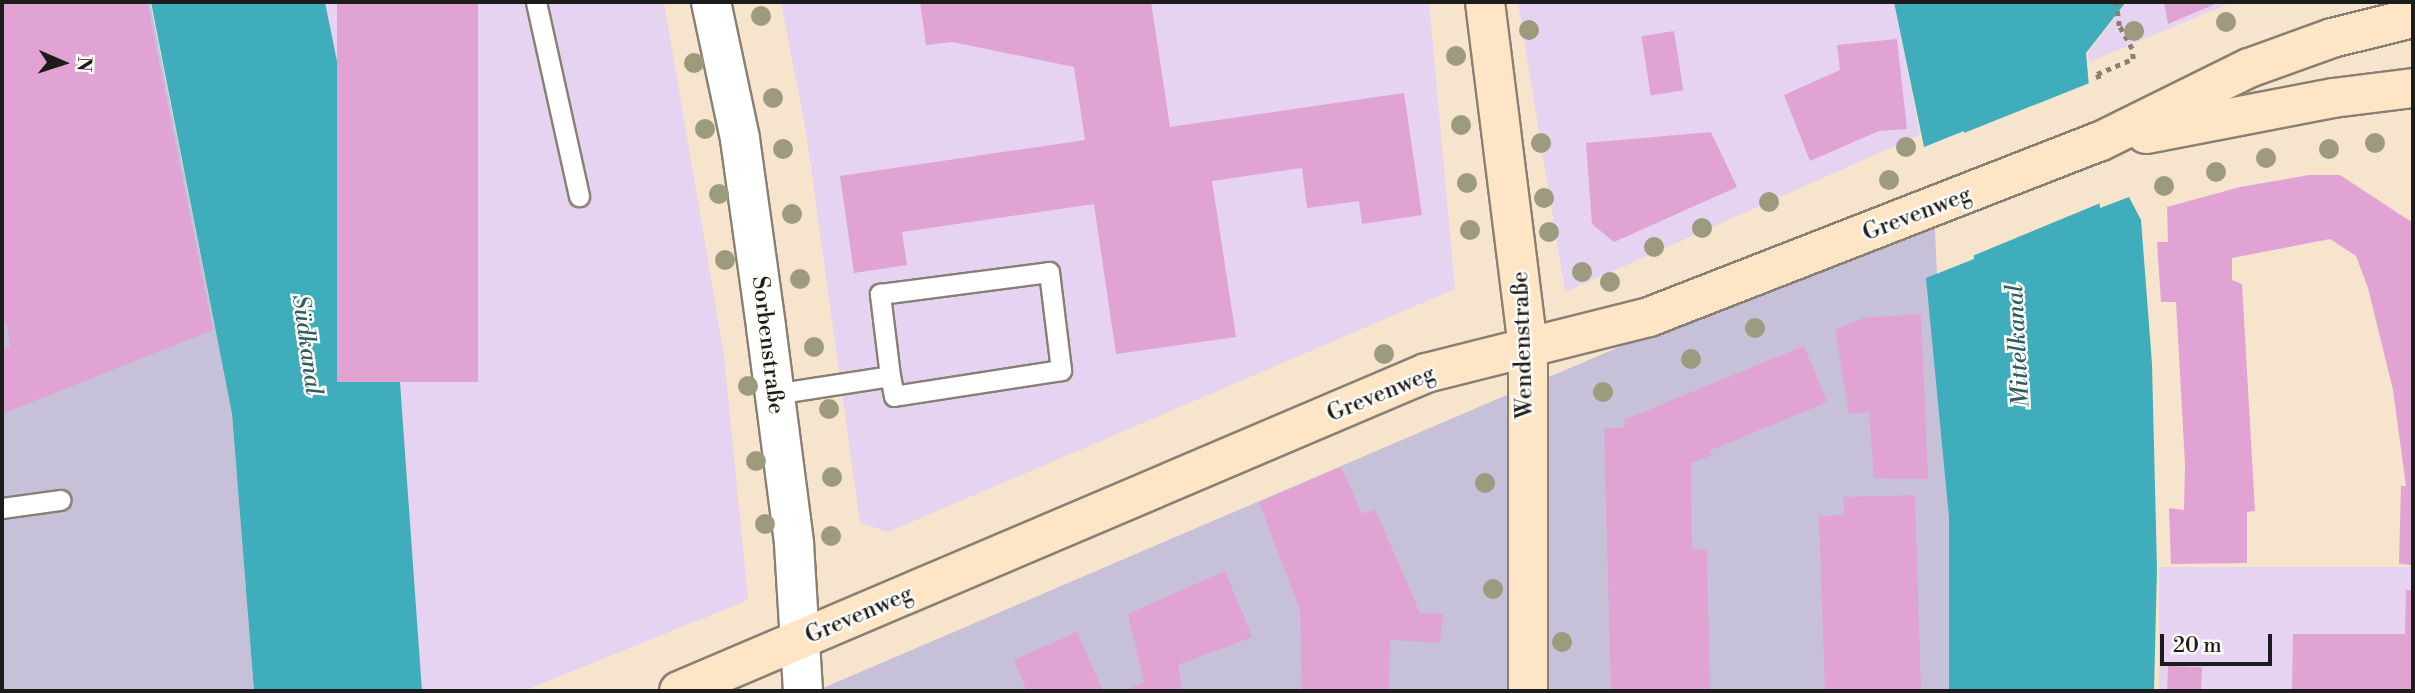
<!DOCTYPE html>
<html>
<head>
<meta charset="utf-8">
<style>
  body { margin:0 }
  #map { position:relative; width:2415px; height:693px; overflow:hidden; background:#f6e4cd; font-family:"Libre Bodoni",serif }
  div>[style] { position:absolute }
  .built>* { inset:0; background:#e5d3f1; transform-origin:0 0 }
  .industrial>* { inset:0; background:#c7c0d9 }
  .water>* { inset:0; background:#3fadbc }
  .pier>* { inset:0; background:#f6e4cd }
  .building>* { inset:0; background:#e1a2d4; transform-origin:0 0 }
  .path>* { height:4.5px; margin-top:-2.25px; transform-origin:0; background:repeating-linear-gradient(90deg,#898074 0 5px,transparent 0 10px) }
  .roads { filter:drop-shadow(2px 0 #898074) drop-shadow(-2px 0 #898074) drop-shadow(0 2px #898074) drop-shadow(0 -2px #898074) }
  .lane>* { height:19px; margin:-9.5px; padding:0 9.5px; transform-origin:9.5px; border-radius:9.5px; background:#fff }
  .street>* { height:38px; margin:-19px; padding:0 19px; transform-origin:19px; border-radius:19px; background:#fff }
  .secondary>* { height:38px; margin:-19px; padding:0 19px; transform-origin:19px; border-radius:19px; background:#fde5c5 }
  .trees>* { width:20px; height:20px; margin:-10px; border-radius:50%; background:#9d9b7e }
  span { translate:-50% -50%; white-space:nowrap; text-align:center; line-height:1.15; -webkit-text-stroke:5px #fdfcf7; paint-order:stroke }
  .street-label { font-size:23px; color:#1c1c1c }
  .water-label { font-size:24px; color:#2c5d64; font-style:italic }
  .frame { position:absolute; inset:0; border:4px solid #1c1c1c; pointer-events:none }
  .north { position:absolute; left:28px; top:28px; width:70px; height:70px; -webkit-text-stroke:5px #fdfcf7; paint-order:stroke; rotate:93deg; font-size:19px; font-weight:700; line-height:28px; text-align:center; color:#1c1c1c }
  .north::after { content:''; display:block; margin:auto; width:24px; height:32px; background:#1c1c1c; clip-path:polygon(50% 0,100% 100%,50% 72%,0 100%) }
  .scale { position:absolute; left:2160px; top:634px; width:112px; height:32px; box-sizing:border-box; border:4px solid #1c1c1c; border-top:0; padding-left:9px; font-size:21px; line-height:24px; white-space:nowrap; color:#1c1c1c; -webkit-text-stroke:5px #fdfcf7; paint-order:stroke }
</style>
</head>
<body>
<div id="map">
  <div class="built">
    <div style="clip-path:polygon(325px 2px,664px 2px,724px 355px,748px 600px,523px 691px,422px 691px,399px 368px)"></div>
    <div style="clip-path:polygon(781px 2px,1429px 2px,1455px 289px,888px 532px,860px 523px,806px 132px)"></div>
    <div style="clip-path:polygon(1518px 2px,1894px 2px,1920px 135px,1565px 292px)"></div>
    <div style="clip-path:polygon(2127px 2px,2233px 2px,2089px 62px,2088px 53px)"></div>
    <div style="left:2159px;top:567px;width:254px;height:124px"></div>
  </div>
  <div class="industrial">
    <div style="clip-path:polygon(2px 2px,150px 2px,232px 414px,254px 691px,2px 691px)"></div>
    <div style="clip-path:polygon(1934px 212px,1949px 517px,1949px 691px,816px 691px)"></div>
  </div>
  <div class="water">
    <div style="clip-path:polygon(151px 2px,325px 2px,399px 368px,422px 691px,254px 691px,232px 414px)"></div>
    <div style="clip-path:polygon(1894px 2px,2126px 2px,2086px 53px,2100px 208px,2129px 197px,2141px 220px,2152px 364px,2157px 569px,2154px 691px,1949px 691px,1949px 517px,1926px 278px,1974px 259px,1964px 131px,1924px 147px)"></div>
  </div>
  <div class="pier">
    <div style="clip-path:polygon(2092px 82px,2103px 202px,1970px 257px,1961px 135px,1944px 141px)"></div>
  </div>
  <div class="building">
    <div style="clip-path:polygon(2px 2px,147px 2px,213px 330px,2px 414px,2px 348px,10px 347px,7px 326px,2px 322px)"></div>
    <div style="left:337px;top:2px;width:141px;height:380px"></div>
    <div style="clip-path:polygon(920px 2px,1151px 2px,1170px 127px,1404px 93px,1422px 215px,1362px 224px,1359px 201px,1307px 208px,1302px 168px,1212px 181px,1236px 337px,1116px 354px,1094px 204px,902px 232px,907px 265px,854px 273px,840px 176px,1085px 140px,1074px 67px,952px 42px,926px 45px)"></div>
    <div style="clip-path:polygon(2164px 2px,2220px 2px,2168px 24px)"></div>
    <div style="left:1674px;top:31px;width:60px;height:33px;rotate:81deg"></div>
    <div style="clip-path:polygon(1897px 39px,1907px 129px,1879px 131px,1810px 161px,1784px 95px,1840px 70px,1837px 45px)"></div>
    <div style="clip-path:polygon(1711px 132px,1737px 187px,1614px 242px,1592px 224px,1586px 143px)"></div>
    <div style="clip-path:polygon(2309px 175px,2340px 175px,2413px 223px,2413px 565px,2399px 564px,2401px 486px,2406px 486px,2393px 390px,2368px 288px,2356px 256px,2330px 239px,2232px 258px,2232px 280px,2242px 284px,2255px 511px,2247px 512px,2247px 563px,2171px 564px,2169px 508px,2184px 510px,2185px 464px,2176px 302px,2161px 302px,2157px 242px,2168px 242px,2167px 207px,2240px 187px)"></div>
    <div style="clip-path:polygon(1921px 314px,1928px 479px,1874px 478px,1869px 412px,1849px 414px,1835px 330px,1864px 318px)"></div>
    <div style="clip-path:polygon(1804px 346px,1827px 402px,1709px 451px,1712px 455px,1691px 463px,1692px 549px,1707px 550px,1710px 691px,1611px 691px,1604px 428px,1622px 428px,1626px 425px,1624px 420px)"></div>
    <div style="clip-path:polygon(1341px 467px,1362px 514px,1375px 509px,1420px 613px,1443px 614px,1440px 643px,1390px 640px,1389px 691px,1302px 691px,1300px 610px,1259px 502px)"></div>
    <div style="clip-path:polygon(1915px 495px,1921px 691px,1825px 691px,1819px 516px,1844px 515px,1843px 497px)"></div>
    <div style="clip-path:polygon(1225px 571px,1252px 637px,1178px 665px,1182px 691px,1122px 691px,1144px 683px,1128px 614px)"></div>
    <div style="clip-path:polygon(2406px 590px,2413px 590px,2413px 691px,2292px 691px,2293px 634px,2405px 634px)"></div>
    <div style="clip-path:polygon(1077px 632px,1103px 691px,1027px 691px,1014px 660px)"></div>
    <div style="left:2168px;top:666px;width:34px;height:25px;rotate:2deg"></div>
  </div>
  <div class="path">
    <div style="left:2099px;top:79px;width:5px;rotate:-112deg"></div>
    <div style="left:2097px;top:74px;width:39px;rotate:-23deg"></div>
    <div style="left:2133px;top:59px;width:10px;rotate:-96deg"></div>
    <div style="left:2132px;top:49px;width:26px;rotate:-119deg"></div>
    <div style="left:2119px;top:26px;width:24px;rotate:-97deg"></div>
  </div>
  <div class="roads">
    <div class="lane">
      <div style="left:536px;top:2px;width:199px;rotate:77.5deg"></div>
      <div style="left:774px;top:394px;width:117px;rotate:-8.8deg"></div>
      <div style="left:890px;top:376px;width:83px;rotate:-97deg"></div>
      <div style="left:880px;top:294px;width:170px;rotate:-7.4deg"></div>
      <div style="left:1049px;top:272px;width:99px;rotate:83deg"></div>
      <div style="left:1061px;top:370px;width:169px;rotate:171.2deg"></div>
      <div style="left:894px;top:396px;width:20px;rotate:-101deg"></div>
      <div style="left:2px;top:508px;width:59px;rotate:-7.9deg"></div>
    </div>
    <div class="street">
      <div style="left:711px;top:2px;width:140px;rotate:78deg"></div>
      <div style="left:740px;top:139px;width:190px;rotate:82.1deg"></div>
      <div style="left:766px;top:327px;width:219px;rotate:82.6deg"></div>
      <div style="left:794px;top:544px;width:147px;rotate:86.5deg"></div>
    </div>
    <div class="secondary">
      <div style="left:1485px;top:2px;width:350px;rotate:82.9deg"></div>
      <div style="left:1528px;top:349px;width:342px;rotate:90deg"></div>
      <div style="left:2146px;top:134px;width:190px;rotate:-10.9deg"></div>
      <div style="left:2333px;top:98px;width:81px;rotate:-7.1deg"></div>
      <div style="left:679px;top:691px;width:812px;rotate:-23.06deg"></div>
      <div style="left:1426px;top:373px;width:230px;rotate:-14.1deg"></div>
      <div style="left:1649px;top:317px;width:483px;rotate:-21.3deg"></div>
      <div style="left:2099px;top:142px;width:167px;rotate:-26.3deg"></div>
      <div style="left:2249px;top:68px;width:88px;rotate:-19.9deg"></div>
      <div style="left:2332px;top:38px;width:83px;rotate:-13.9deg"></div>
    </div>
  </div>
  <div class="trees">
    <div style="left:761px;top:16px"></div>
    <div style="left:2226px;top:22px"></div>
    <div style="left:1529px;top:30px"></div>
    <div style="left:2134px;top:31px"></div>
    <div style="left:1456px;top:56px"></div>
    <div style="left:694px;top:63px"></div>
    <div style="left:773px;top:98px"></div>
    <div style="left:1461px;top:125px"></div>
    <div style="left:705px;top:129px"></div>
    <div style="left:1541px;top:143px"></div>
    <div style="left:2375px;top:143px"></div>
    <div style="left:1906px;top:147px"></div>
    <div style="left:783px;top:149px"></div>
    <div style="left:2329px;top:149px"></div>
    <div style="left:2266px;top:158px"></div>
    <div style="left:2216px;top:172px"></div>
    <div style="left:1889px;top:180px"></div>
    <div style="left:1467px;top:183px"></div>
    <div style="left:2164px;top:186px"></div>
    <div style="left:719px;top:194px"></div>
    <div style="left:1544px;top:198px"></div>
    <div style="left:1769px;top:202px"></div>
    <div style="left:792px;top:214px"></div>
    <div style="left:1702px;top:228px"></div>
    <div style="left:1470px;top:230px"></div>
    <div style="left:1549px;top:232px"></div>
    <div style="left:1654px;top:247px"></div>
    <div style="left:725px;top:260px"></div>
    <div style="left:1582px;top:272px"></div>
    <div style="left:800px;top:279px"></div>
    <div style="left:1610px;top:282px"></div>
    <div style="left:1755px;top:328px"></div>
    <div style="left:814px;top:347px"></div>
    <div style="left:1384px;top:354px"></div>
    <div style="left:1691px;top:359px"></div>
    <div style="left:748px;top:386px"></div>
    <div style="left:1603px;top:392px"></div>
    <div style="left:829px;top:409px"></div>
    <div style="left:756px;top:461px"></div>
    <div style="left:832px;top:477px"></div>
    <div style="left:1485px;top:483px"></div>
    <div style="left:765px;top:524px"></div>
    <div style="left:831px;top:536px"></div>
    <div style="left:1493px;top:589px"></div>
    <div style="left:1562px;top:642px"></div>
  </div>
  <div class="street-label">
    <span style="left:1917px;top:214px;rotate:-21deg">Grevenweg</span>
    <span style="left:768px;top:345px;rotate:83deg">Sorbenstraße</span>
    <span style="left:1523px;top:345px;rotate:-92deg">Wendenstraße</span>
    <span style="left:1381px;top:394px;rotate:-22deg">Grevenweg</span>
    <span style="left:859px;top:615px;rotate:-23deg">Grevenweg</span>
  </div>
  <div class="water-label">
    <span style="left:306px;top:345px;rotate:82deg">Südkanal</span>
    <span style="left:2019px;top:346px;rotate:-93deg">Mittelkanal</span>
  </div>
  <div class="frame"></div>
  <div class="north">N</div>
  <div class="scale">20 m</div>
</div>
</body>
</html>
